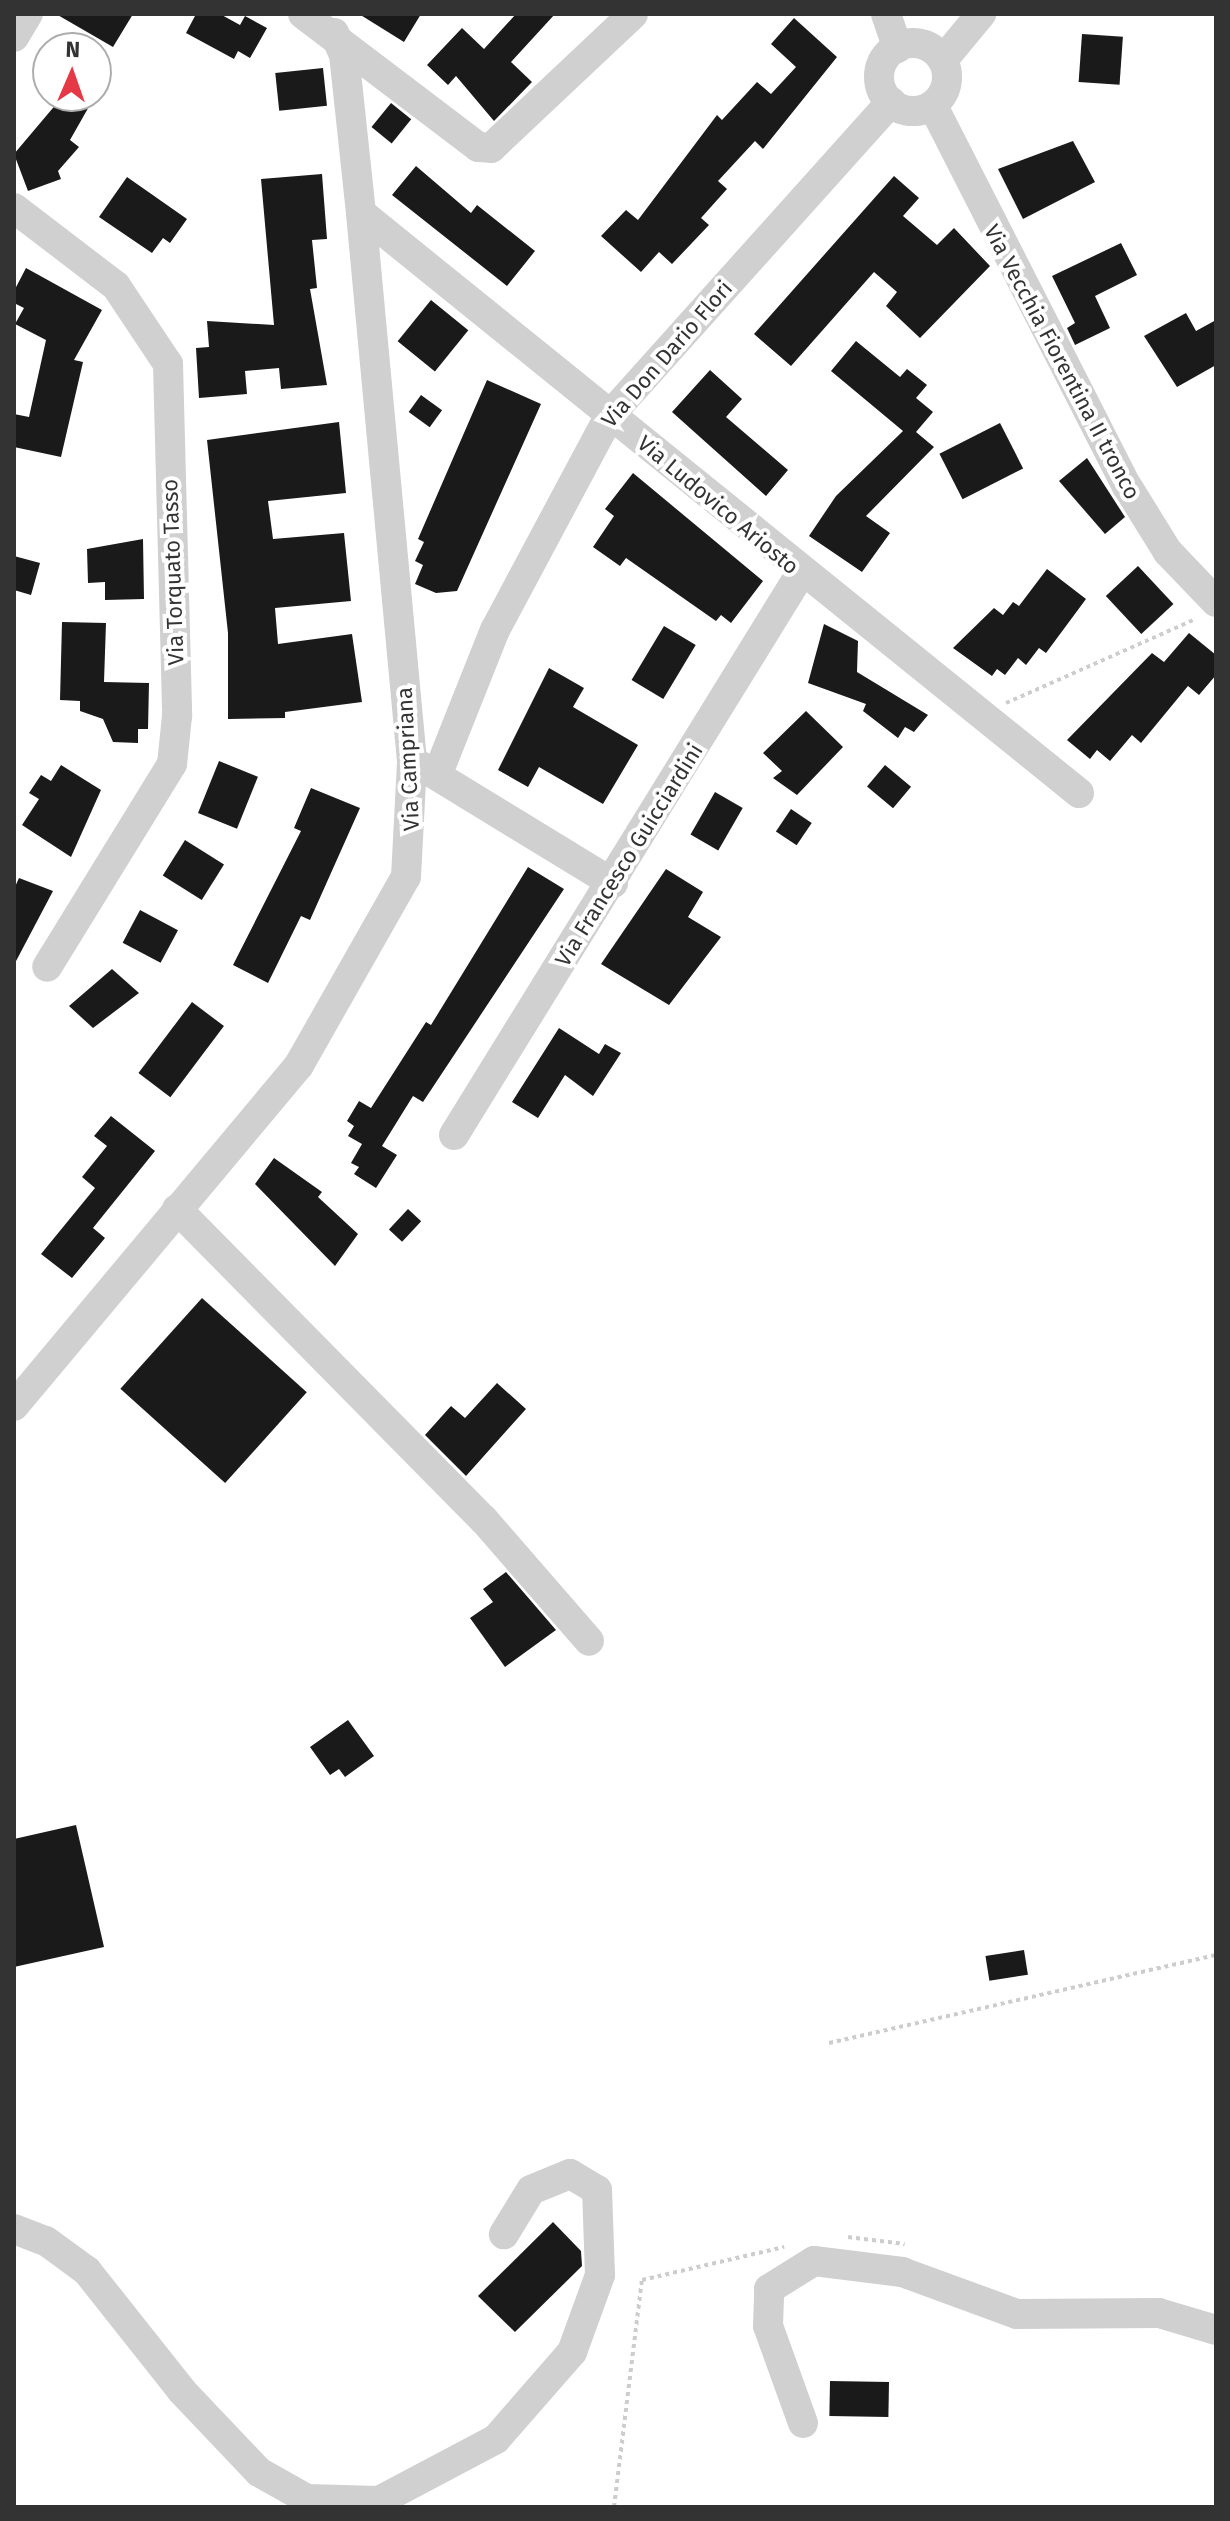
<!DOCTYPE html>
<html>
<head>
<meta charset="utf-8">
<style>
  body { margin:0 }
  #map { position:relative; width:1230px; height:2521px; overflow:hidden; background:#fff; font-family:"Fira Sans",sans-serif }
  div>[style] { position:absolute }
  .building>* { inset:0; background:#1a1a1a; transform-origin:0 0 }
  .path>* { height:4px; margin-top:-2px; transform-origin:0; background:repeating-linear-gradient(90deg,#cdcdcd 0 4px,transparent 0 8px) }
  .minor>* { height:30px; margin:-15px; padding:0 15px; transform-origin:15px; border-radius:15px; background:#d0d0d0 }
  .minor>.ring { margin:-15px; padding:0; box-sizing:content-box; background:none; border:30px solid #d0d0d0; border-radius:50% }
  span { translate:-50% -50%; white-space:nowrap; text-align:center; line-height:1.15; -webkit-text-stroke:8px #fff; paint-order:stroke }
  .street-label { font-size:22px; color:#333 }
  .frame { position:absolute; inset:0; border:16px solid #333; pointer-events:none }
  .north { position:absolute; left:32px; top:32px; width:80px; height:80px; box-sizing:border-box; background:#fff; border:2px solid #adadad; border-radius:50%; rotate:2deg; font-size:22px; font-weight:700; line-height:32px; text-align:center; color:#333 }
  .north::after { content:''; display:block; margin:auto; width:28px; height:36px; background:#e63946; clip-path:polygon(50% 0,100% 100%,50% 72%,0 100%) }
</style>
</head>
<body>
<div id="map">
  <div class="building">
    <div style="clip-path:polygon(56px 14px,133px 14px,113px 47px)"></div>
    <div style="clip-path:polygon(196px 14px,220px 14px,240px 25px,245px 16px,267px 28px,250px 58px,238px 51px,234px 59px,186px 33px)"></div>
    <div style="clip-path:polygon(359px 14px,421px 14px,404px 42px)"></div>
    <div style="clip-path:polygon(516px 14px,555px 14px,511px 62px,532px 82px,494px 121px,456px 76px,448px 85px,427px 65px,462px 28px,484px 49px)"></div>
    <div style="clip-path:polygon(794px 18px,837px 57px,763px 149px,755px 141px,718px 181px,727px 189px,701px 218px,709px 225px,672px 264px,659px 252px,641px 272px,601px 236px,626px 210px,638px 220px,717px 115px,722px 120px,757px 82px,771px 94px,796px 67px,771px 44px)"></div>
    <div style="left:1082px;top:34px;width:41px;height:48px;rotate:4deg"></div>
    <div style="left:323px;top:68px;width:38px;height:48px;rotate:84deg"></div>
    <div style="clip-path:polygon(63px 96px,95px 96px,70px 140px,79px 147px,58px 171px,61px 179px,28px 191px,14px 154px)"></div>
    <div style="left:391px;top:103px;width:26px;height:31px;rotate:39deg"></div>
    <div style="clip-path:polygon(1073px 141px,1095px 182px,1023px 219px,998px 169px)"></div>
    <div style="clip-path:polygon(416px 166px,471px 213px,477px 205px,535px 251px,507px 286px,392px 195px)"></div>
    <div style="clip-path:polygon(322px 174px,327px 239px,312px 240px,317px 288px,310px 289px,327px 385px,281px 389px,279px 368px,245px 371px,247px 394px,199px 398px,196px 348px,209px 347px,207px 321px,274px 325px,261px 179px)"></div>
    <div style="clip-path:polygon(894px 176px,919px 198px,903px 216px,937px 245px,954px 228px,990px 266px,920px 338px,886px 306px,897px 292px,874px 272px,791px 366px,754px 334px)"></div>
    <div style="clip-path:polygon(127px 177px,187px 219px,170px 243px,163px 238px,152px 253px,99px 217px)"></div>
    <div style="clip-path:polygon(1121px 243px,1137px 275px,1095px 296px,1110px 328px,1075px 345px,1067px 328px,1075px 323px,1052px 276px)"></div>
    <div style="clip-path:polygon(26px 268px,102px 310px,74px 360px,83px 362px,61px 457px,14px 447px,14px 414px,29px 417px,46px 340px,15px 324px,24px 308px,14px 303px,14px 291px)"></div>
    <div style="left:431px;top:300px;width:48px;height:53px;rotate:39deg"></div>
    <div style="clip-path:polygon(1186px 313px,1196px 331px,1216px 320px,1216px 365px,1177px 387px,1144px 336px)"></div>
    <div style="clip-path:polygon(856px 341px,900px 377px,907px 369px,927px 385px,916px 398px,933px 412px,916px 432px,934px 447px,866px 516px,890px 533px,862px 572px,809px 536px,836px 496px,903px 431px,831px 371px)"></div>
    <div style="clip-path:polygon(710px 370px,742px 399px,726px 417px,788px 470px,766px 496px,672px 412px)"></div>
    <div style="clip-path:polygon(487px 380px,541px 404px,457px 591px,436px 593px,415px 584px,423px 565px,415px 561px,424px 542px,418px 539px)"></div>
    <div style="left:421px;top:395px;width:26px;height:21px;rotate:36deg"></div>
    <div style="clip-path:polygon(339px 422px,346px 493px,268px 501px,273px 539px,344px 533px,351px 601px,275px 608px,278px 644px,352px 634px,362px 702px,285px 712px,285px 718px,228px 719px,228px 633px,207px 440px)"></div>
    <div style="left:1000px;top:423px;width:51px;height:68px;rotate:63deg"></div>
    <div style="clip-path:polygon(1087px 458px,1125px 517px,1105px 534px,1059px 481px)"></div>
    <div style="clip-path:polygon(633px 473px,763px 581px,731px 623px,721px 615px,716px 621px,626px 558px,620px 566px,593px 547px,614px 516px,605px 509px)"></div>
    <div style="clip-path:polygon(143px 539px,144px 599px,105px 600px,105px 582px,88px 583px,87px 549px)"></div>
    <div style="clip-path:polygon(14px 556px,40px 563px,31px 595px,14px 590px)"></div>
    <div style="left:1138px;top:566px;width:52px;height:44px;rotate:47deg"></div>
    <div style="clip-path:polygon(1047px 569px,1086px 599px,1046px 653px,1039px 648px,1026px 665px,1018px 658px,1005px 675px,997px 669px,992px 676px,953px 648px,994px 608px,1003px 615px,1013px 602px,1019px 606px)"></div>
    <div style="clip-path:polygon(62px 622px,106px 623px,104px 682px,149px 683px,148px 729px,138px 729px,138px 743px,113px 742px,103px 719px,80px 711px,80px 701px,60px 700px)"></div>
    <div style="clip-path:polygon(824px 624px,858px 641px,857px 672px,928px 715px,914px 732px,905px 727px,898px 738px,863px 711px,866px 704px,808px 683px)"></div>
    <div style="left:664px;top:626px;width:37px;height:63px;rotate:31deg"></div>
    <div style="clip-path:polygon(1189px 633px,1216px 655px,1216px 675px,1199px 695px,1188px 686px,1141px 743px,1132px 735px,1110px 761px,1097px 750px,1090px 759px,1067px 740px,1152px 653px,1164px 662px)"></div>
    <div style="clip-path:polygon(549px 668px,584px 688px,573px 707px,638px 745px,603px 804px,539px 767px,528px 787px,498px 770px)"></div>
    <div style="clip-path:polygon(806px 711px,843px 747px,797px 795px,773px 778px,782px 771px,763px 753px)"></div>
    <div style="left:219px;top:761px;width:42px;height:56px;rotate:22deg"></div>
    <div style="clip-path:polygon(61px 765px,101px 790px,71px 857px,22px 825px,39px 799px,29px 793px,41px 775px,51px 781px)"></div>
    <div style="left:885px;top:765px;width:34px;height:28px;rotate:40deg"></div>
    <div style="clip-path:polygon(311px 788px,360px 808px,310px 920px,301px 916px,268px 983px,233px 965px,301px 831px,294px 828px)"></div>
    <div style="left:715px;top:792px;width:32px;height:49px;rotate:30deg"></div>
    <div style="left:791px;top:809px;width:25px;height:27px;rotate:34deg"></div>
    <div style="left:185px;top:840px;width:46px;height:42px;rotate:32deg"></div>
    <div style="clip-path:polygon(528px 867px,564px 889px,423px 1102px,413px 1096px,382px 1146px,397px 1155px,376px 1188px,354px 1174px,359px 1167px,351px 1163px,362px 1144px,348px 1136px,354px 1126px,347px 1121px,359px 1101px,371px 1108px,426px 1022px,431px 1025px)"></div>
    <div style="clip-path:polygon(666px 869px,703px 892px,688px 917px,721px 937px,669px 1005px,601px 964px)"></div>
    <div style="clip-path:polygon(19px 878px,53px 891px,15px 963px,14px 889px)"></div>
    <div style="left:140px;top:910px;width:43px;height:37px;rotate:28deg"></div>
    <div style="clip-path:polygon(112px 969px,139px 993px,93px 1028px,69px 1006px)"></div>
    <div style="left:192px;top:1002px;width:40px;height:89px;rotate:37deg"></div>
    <div style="clip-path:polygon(559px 1028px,599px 1054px,605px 1044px,621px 1053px,593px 1096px,565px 1075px,538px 1118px,512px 1102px)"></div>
    <div style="clip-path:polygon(111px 1116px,155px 1151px,93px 1228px,105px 1238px,72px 1278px,41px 1254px,95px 1188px,82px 1177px,107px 1146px,94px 1136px)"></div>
    <div style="clip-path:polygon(274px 1158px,322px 1192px,318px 1197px,358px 1234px,335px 1266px,255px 1184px)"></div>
    <div style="left:408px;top:1209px;width:18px;height:28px;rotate:43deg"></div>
    <div style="left:202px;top:1298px;width:141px;height:122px;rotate:42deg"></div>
    <div style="clip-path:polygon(497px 1383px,526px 1409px,466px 1476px,425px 1435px,451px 1406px,465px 1418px)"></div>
    <div style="clip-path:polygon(506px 1572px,556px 1630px,505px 1667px,470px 1618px,493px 1602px,483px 1589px)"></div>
    <div style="clip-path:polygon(348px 1720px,374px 1756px,345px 1777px,339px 1769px,330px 1775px,310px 1747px)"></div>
    <div style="clip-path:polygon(76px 1825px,104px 1947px,14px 1967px,14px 1839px)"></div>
    <div style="left:1024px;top:1950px;width:25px;height:39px;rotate:81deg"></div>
    <div style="clip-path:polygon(553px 2222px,581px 2251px,582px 2266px,515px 2332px,478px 2296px)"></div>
    <div style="left:830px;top:2381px;width:59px;height:35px;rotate:1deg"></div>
  </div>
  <div class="path">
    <div style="left:1006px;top:703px;width:208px;rotate:-23.9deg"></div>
    <div style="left:829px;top:2043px;width:397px;rotate:-12.8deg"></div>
    <div style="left:848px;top:2237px;width:57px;rotate:7deg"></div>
    <div style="left:614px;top:2507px;width:229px;rotate:-83deg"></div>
    <div style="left:642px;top:2280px;width:146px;rotate:-13.1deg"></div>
  </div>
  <div class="minor">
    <div style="left:303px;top:14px;width:220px;rotate:37.2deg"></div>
    <div style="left:478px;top:147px;width:13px;rotate:4deg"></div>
    <div style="left:491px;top:148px;width:195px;rotate:-43.3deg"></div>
    <div style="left:886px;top:14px;width:36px;rotate:71deg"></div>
    <div style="left:14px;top:37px;width:27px;rotate:-59deg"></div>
    <div class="ring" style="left:879px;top:43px;width:38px;height:38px"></div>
    <div style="left:943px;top:60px;width:60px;rotate:-50.4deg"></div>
    <div style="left:933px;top:106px;width:427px;rotate:63deg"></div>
    <div style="left:1127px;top:486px;width:78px;rotate:58.2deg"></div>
    <div style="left:1168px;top:552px;width:69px;rotate:46.2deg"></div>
    <div style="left:14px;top:208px;width:128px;rotate:37.4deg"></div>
    <div style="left:116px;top:286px;width:94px;rotate:56.3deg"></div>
    <div style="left:168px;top:364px;width:352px;rotate:88.5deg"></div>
    <div style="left:177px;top:716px;width:48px;rotate:95.9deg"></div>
    <div style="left:172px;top:764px;width:238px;rotate:121.6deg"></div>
    <div style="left:361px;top:213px;width:923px;rotate:38.93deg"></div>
    <div style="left:421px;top:766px;width:225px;rotate:31.4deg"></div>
    <div style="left:438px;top:773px;width:154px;rotate:-68.3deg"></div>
    <div style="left:495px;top:630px;width:244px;rotate:-61.9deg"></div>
    <div style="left:610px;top:415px;width:421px;rotate:-48.1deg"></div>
    <div style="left:454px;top:1135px;width:660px;rotate:-58.31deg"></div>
    <div style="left:177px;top:1209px;width:437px;rotate:45.4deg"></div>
    <div style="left:484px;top:1520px;width:160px;rotate:49deg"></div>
    <div style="left:14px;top:1406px;width:444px;rotate:-50.1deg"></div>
    <div style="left:299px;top:1065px;width:216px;rotate:-60.4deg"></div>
    <div style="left:406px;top:877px;width:116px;rotate:-87deg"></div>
    <div style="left:412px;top:761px;width:550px;rotate:-95.32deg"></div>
    <div style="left:361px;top:213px;width:159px;rotate:-96.1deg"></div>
    <div style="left:344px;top:55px;width:24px;rotate:-114deg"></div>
    <div style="left:14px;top:2229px;width:34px;rotate:21deg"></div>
    <div style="left:46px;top:2241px;width:51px;rotate:36.2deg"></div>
    <div style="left:87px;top:2271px;width:153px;rotate:51.6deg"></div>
    <div style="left:182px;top:2391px;width:112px;rotate:46.5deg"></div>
    <div style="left:259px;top:2472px;width:55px;rotate:29.4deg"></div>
    <div style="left:307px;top:2499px;width:72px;rotate:1.6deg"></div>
    <div style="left:379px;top:2501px;width:132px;rotate:-27.9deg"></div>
    <div style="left:496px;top:2439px;width:116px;rotate:-48.9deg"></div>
    <div style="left:572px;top:2352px;width:82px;rotate:-70deg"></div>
    <div style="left:600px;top:2275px;width:85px;rotate:-92deg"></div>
    <div style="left:597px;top:2190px;width:31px;rotate:-149deg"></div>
    <div style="left:570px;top:2174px;width:42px;rotate:157.7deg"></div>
    <div style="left:531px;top:2190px;width:52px;rotate:121.5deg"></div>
    <div style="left:803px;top:2423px;width:103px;rotate:-109.8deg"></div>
    <div style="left:768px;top:2326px;width:37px;rotate:-88deg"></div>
    <div style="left:769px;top:2289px;width:53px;rotate:-31.9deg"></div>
    <div style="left:814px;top:2261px;width:89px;rotate:7.1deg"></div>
    <div style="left:902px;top:2272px;width:122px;rotate:20.1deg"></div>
    <div style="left:1017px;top:2314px;width:142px;rotate:-0.4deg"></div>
    <div style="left:1159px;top:2313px;width:59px;rotate:16.6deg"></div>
  </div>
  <div class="street-label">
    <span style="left:667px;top:354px;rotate:-49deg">Via Don Dario Flori</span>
    <span style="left:1062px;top:362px;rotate:62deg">Via Vecchia Fiorentina II tronco</span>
    <span style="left:718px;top:505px;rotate:40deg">Via Ludovico Ariosto</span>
    <span style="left:173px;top:572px;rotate:-92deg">Via Torquato Tasso</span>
    <span style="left:408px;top:759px;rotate:-93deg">Via Campriana</span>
    <span style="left:629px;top:855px;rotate:-58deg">Via Francesco Guicciardini</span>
  </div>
  <div class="frame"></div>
  <div class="north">N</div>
</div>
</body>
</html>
